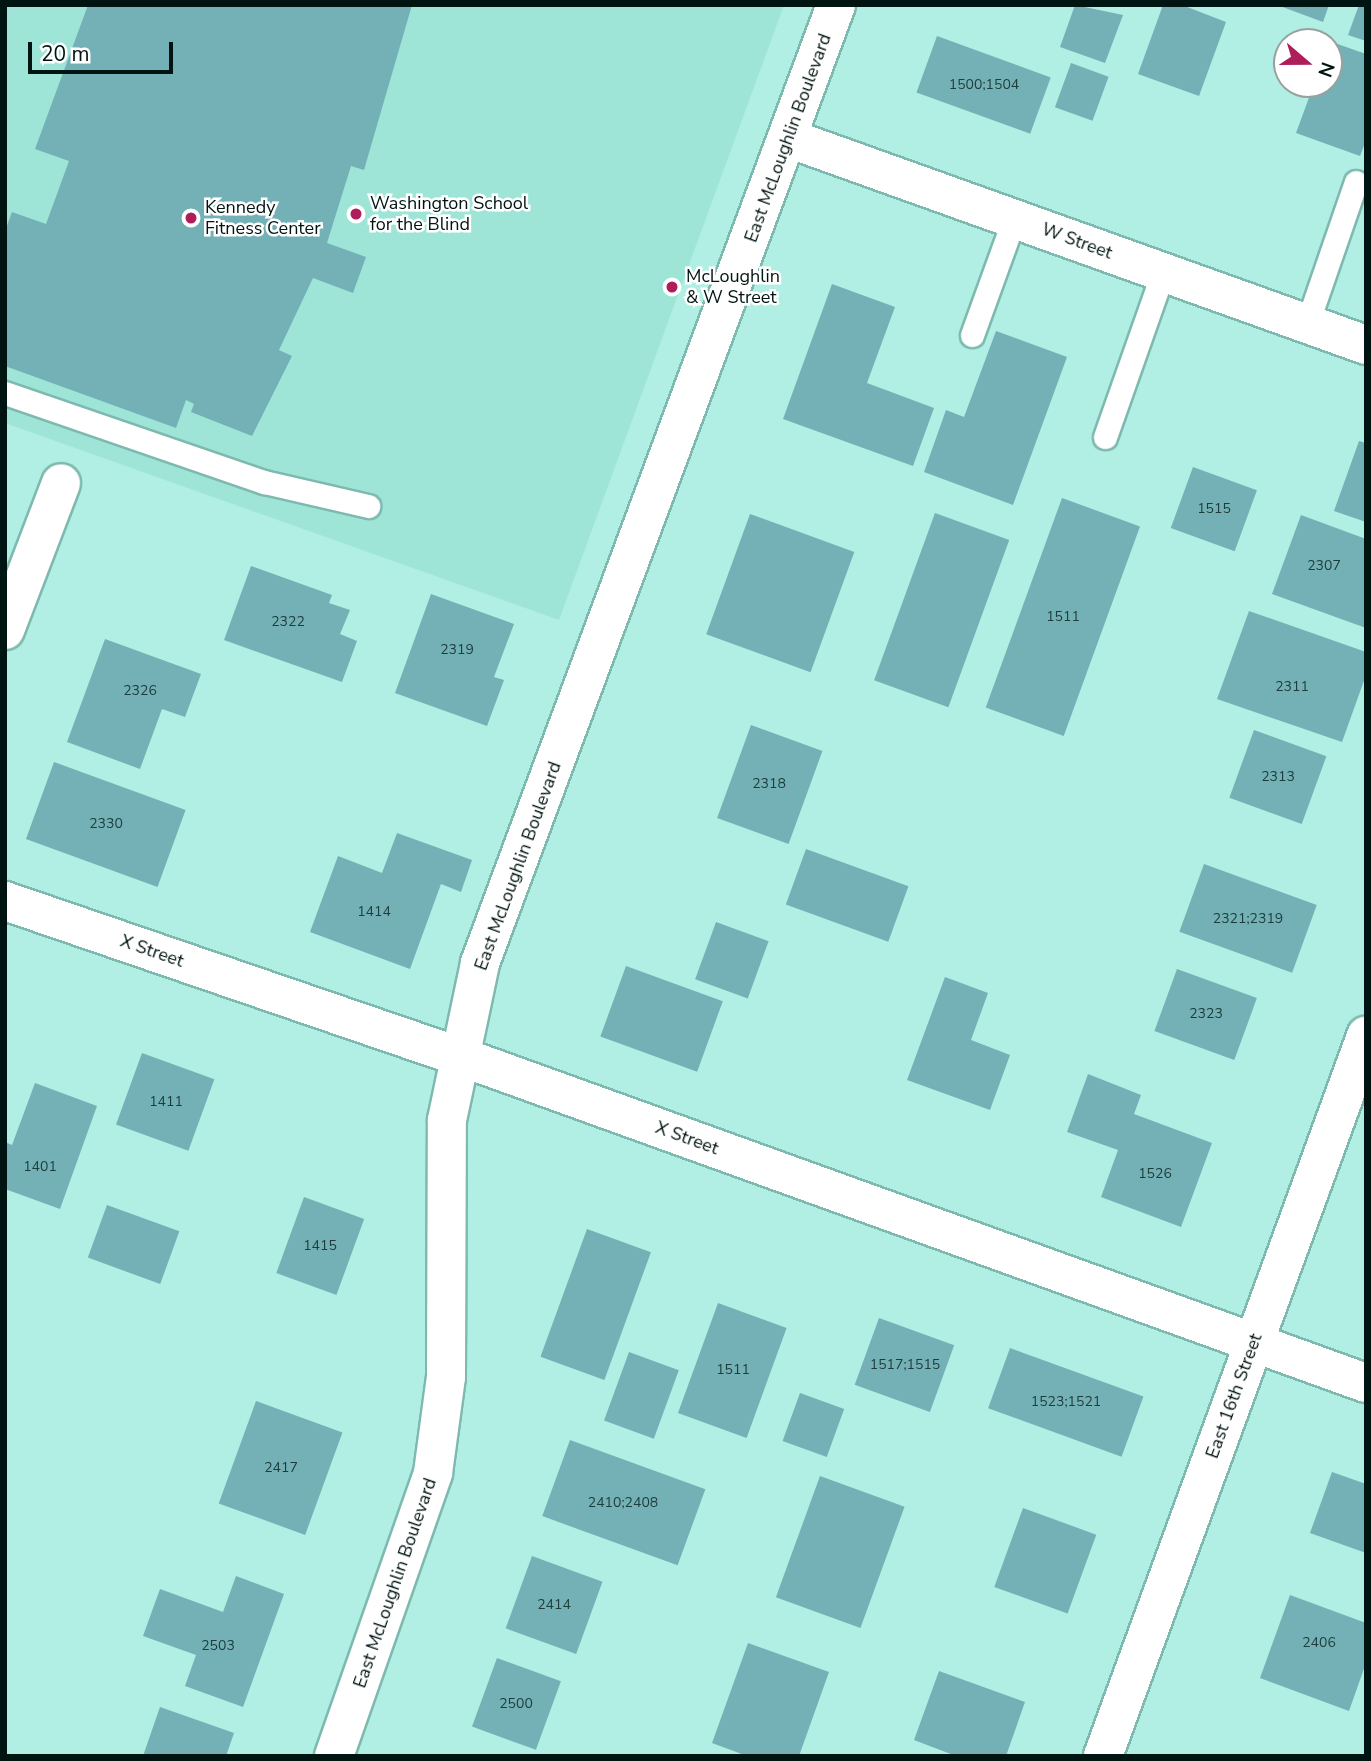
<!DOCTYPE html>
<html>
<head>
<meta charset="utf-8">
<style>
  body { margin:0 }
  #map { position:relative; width:1371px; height:1761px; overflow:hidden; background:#b1eee3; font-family:"Nunito Sans",sans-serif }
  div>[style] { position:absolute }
  .built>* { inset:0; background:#9ee5d8 }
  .building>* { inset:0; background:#73b1b6; transform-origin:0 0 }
  .roads { filter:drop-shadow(2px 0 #7eb9af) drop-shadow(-2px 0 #7eb9af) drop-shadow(0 2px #7eb9af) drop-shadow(0 -2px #7eb9af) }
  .lane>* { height:23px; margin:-11.5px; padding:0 11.5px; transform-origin:11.5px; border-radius:11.5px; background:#fff }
  .street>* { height:38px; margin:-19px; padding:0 19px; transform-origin:19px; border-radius:19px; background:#fff }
  .secondary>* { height:38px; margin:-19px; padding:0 19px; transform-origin:19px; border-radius:19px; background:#fff }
  .dots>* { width:19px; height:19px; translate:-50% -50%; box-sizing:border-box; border:4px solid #fff; border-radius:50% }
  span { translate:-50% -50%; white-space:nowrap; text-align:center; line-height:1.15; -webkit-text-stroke:5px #fff; paint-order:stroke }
  .number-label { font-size:14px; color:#1d3c3b }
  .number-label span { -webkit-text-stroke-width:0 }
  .street-label { font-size:18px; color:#001512 }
  .poi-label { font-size:18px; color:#001512 }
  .left { translate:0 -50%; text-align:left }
  .frame { position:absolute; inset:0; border:7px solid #001512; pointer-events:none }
  .north { position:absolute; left:1273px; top:28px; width:70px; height:70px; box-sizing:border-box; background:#fff; border:2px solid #99a1a0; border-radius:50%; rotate:110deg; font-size:19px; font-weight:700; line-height:28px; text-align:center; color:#001512 }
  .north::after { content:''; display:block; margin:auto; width:24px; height:32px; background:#ad1e5a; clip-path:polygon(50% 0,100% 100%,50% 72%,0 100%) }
  .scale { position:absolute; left:28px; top:42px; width:145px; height:32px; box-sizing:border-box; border:4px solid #001512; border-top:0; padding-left:9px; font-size:21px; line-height:24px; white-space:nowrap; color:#001512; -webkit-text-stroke:5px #fff; paint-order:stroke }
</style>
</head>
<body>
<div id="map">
  <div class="built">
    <div style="clip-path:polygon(5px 5px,784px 5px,559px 620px,5px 423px)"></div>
  </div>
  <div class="building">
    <div style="clip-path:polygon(88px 5px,412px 5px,364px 170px,351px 166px,327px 243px,366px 257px,353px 293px,313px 278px,279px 350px,292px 356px,252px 436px,191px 412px,194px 404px,186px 400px,176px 428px,5px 366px,5px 231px,12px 212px,46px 224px,69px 161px,35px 149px)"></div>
    <div style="clip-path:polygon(1075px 5px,1123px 15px,1105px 63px,1060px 47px)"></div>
    <div style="clip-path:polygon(1163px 5px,1182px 5px,1226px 22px,1199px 96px,1138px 74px)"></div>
    <div style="clip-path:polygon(1277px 5px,1329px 5px,1323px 22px)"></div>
    <div style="clip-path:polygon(1359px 5px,1366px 5px,1366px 41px,1348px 35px)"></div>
    <div style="left:937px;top:36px;width:121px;height:60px;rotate:20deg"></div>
    <div style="clip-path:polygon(1329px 41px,1366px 54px,1366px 140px,1360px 156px,1296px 133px,1314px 84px,1329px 84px)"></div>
    <div style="left:1071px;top:63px;width:40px;height:47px;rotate:20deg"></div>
    <div style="clip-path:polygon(832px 284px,895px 307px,867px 383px,934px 408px,913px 466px,783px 419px)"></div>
    <div style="clip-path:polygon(996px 331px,1067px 357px,1013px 505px,924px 472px,946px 410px,964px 417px)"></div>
    <div style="clip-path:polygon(1359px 441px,1366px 443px,1366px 522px,1334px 511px)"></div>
    <div style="left:1193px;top:467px;width:68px;height:65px;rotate:20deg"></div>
    <div style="left:1062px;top:498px;width:83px;height:223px;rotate:20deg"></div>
    <div style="left:935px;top:513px;width:79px;height:178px;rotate:20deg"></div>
    <div style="left:750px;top:514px;width:111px;height:128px;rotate:20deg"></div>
    <div style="clip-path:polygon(1301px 515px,1366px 539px,1366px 628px,1272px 594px)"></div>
    <div style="clip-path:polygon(251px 566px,332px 595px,329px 603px,350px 610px,340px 634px,357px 641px,342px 682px,224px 640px)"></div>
    <div style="clip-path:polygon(431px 594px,514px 624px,494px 677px,504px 680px,487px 726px,395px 693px)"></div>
    <div style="clip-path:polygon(1249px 611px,1366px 652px,1366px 675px,1342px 742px,1217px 699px)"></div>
    <div style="clip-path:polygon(105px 639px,201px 674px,185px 717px,162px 709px,140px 769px,67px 742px)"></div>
    <div style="left:751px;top:725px;width:76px;height:99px;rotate:20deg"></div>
    <div style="left:1254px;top:730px;width:77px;height:72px;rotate:20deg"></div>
    <div style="left:54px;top:762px;width:140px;height:82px;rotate:20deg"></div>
    <div style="clip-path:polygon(397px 833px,472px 860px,461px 892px,441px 884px,410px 969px,310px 932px,338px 856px,382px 873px)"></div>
    <div style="left:806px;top:849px;width:109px;height:59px;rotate:20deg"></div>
    <div style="left:1204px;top:864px;width:120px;height:72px;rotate:20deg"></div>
    <div style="left:716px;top:922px;width:56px;height:61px;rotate:20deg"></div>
    <div style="left:626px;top:966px;width:103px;height:75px;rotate:20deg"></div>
    <div style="left:1177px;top:969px;width:85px;height:66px;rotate:20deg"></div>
    <div style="clip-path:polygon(945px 977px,988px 993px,971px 1040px,1010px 1055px,990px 1110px,907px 1080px)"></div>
    <div style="left:142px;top:1053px;width:77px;height:76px;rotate:20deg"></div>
    <div style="clip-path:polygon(1088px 1074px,1141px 1095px,1134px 1114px,1212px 1143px,1181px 1227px,1101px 1197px,1118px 1150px,1067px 1132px)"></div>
    <div style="clip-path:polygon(35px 1083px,97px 1106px,60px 1209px,5px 1189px,5px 1142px,12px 1145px)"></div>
    <div style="left:304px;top:1197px;width:64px;height:81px;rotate:20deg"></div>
    <div style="left:107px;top:1205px;width:77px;height:56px;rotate:20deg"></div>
    <div style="left:587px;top:1229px;width:68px;height:136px;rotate:20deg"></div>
    <div style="left:718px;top:1303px;width:73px;height:117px;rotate:20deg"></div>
    <div style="left:879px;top:1318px;width:80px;height:71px;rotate:20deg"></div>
    <div style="left:1010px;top:1348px;width:142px;height:64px;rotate:20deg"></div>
    <div style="left:629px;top:1352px;width:53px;height:73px;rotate:20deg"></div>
    <div style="left:800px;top:1393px;width:47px;height:51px;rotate:20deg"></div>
    <div style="left:256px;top:1401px;width:92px;height:109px;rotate:20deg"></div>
    <div style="left:570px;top:1440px;width:144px;height:81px;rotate:20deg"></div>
    <div style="clip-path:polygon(1332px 1472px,1366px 1484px,1366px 1553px,1310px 1533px)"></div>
    <div style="left:820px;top:1476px;width:90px;height:129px;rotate:20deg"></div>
    <div style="left:1023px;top:1508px;width:78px;height:84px;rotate:20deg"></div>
    <div style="left:532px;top:1556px;width:75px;height:77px;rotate:20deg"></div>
    <div style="clip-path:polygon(236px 1576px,284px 1594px,243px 1707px,185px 1686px,196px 1655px,143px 1636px,160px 1589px,223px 1612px)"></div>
    <div style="clip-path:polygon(1290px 1595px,1366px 1623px,1366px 1663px,1349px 1711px,1260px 1678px)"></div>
    <div style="clip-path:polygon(748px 1643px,829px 1672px,799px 1756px,747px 1756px,712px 1743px)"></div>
    <div style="left:497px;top:1658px;width:68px;height:73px;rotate:20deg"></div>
    <div style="clip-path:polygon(939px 1671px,1025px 1702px,1006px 1756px,956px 1756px,914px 1740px)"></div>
    <div style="clip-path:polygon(160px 1707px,234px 1733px,226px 1756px,143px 1756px)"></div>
  </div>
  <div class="roads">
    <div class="lane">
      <div style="left:1307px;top:324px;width:150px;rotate:-71deg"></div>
      <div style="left:972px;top:335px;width:123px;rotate:-70.1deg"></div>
      <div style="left:5px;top:393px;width:274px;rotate:19deg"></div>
      <div style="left:264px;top:482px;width:107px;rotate:13deg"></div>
      <div style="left:1105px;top:437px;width:175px;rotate:-70.6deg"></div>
    </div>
    <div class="street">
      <div style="left:788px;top:138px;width:614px;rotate:19.7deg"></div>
      <div style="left:5px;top:630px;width:157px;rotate:-69.1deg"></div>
      <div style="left:5px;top:901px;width:480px;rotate:18.9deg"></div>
      <div style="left:459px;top:1056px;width:964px;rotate:19.83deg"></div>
    </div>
    <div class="secondary">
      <div style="left:334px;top:1756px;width:300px;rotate:-70.7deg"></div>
      <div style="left:433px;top:1473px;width:97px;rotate:-82.3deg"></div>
      <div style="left:446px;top:1377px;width:257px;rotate:-89.8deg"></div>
      <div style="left:447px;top:1120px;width:160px;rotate:-78.1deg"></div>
      <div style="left:480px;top:963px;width:1022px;rotate:-69.61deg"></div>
      <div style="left:1103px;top:1756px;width:767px;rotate:-69.93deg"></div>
    </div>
  </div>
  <div class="dots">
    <div style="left:356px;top:214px;background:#ad1e5a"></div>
    <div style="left:191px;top:218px;background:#ad1e5a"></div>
    <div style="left:672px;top:287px;background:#ad1e5a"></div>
  </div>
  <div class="number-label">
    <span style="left:984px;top:85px">1500;1504</span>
    <span style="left:1214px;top:509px">1515</span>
    <span style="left:1324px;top:566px">2307</span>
    <span style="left:1063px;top:617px">1511</span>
    <span style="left:288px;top:622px">2322</span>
    <span style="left:457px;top:650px">2319</span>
    <span style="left:1292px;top:687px">2311</span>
    <span style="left:140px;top:691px">2326</span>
    <span style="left:1278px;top:777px">2313</span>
    <span style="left:769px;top:784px">2318</span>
    <span style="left:106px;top:824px">2330</span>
    <span style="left:374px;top:912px">1414</span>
    <span style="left:1248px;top:919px">2321;2319</span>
    <span style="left:1206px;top:1014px">2323</span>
    <span style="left:166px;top:1102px">1411</span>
    <span style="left:40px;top:1167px">1401</span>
    <span style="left:1155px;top:1174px">1526</span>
    <span style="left:320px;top:1246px">1415</span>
    <span style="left:905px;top:1365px">1517;1515</span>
    <span style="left:733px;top:1370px">1511</span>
    <span style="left:1066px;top:1402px">1523;1521</span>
    <span style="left:281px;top:1468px">2417</span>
    <span style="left:623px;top:1503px">2410;2408</span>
    <span style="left:554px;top:1605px">2414</span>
    <span style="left:1319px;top:1643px">2406</span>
    <span style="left:218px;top:1646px">2503</span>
    <span style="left:516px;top:1704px">2500</span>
  </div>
  <div class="street-label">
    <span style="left:788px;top:138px;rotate:-70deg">East McLoughlin Boulevard</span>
    <span style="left:1077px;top:241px;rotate:20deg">W Street</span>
    <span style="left:518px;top:866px;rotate:-70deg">East McLoughlin Boulevard</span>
    <span style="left:152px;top:951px;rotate:19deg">X Street</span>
    <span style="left:687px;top:1138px;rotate:20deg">X Street</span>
    <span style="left:1234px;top:1396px;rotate:-70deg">East 16th Street</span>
    <span style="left:395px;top:1583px;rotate:-71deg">East McLoughlin Boulevard</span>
  </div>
  <div class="poi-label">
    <span class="left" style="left:370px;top:214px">Washington School<br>for the Blind</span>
    <span class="left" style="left:205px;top:218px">Kennedy<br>Fitness Center</span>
    <span class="left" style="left:686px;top:287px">McLoughlin<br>&amp; W Street</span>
  </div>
  <div class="frame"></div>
  <div class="north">N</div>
  <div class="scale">20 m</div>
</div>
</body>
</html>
